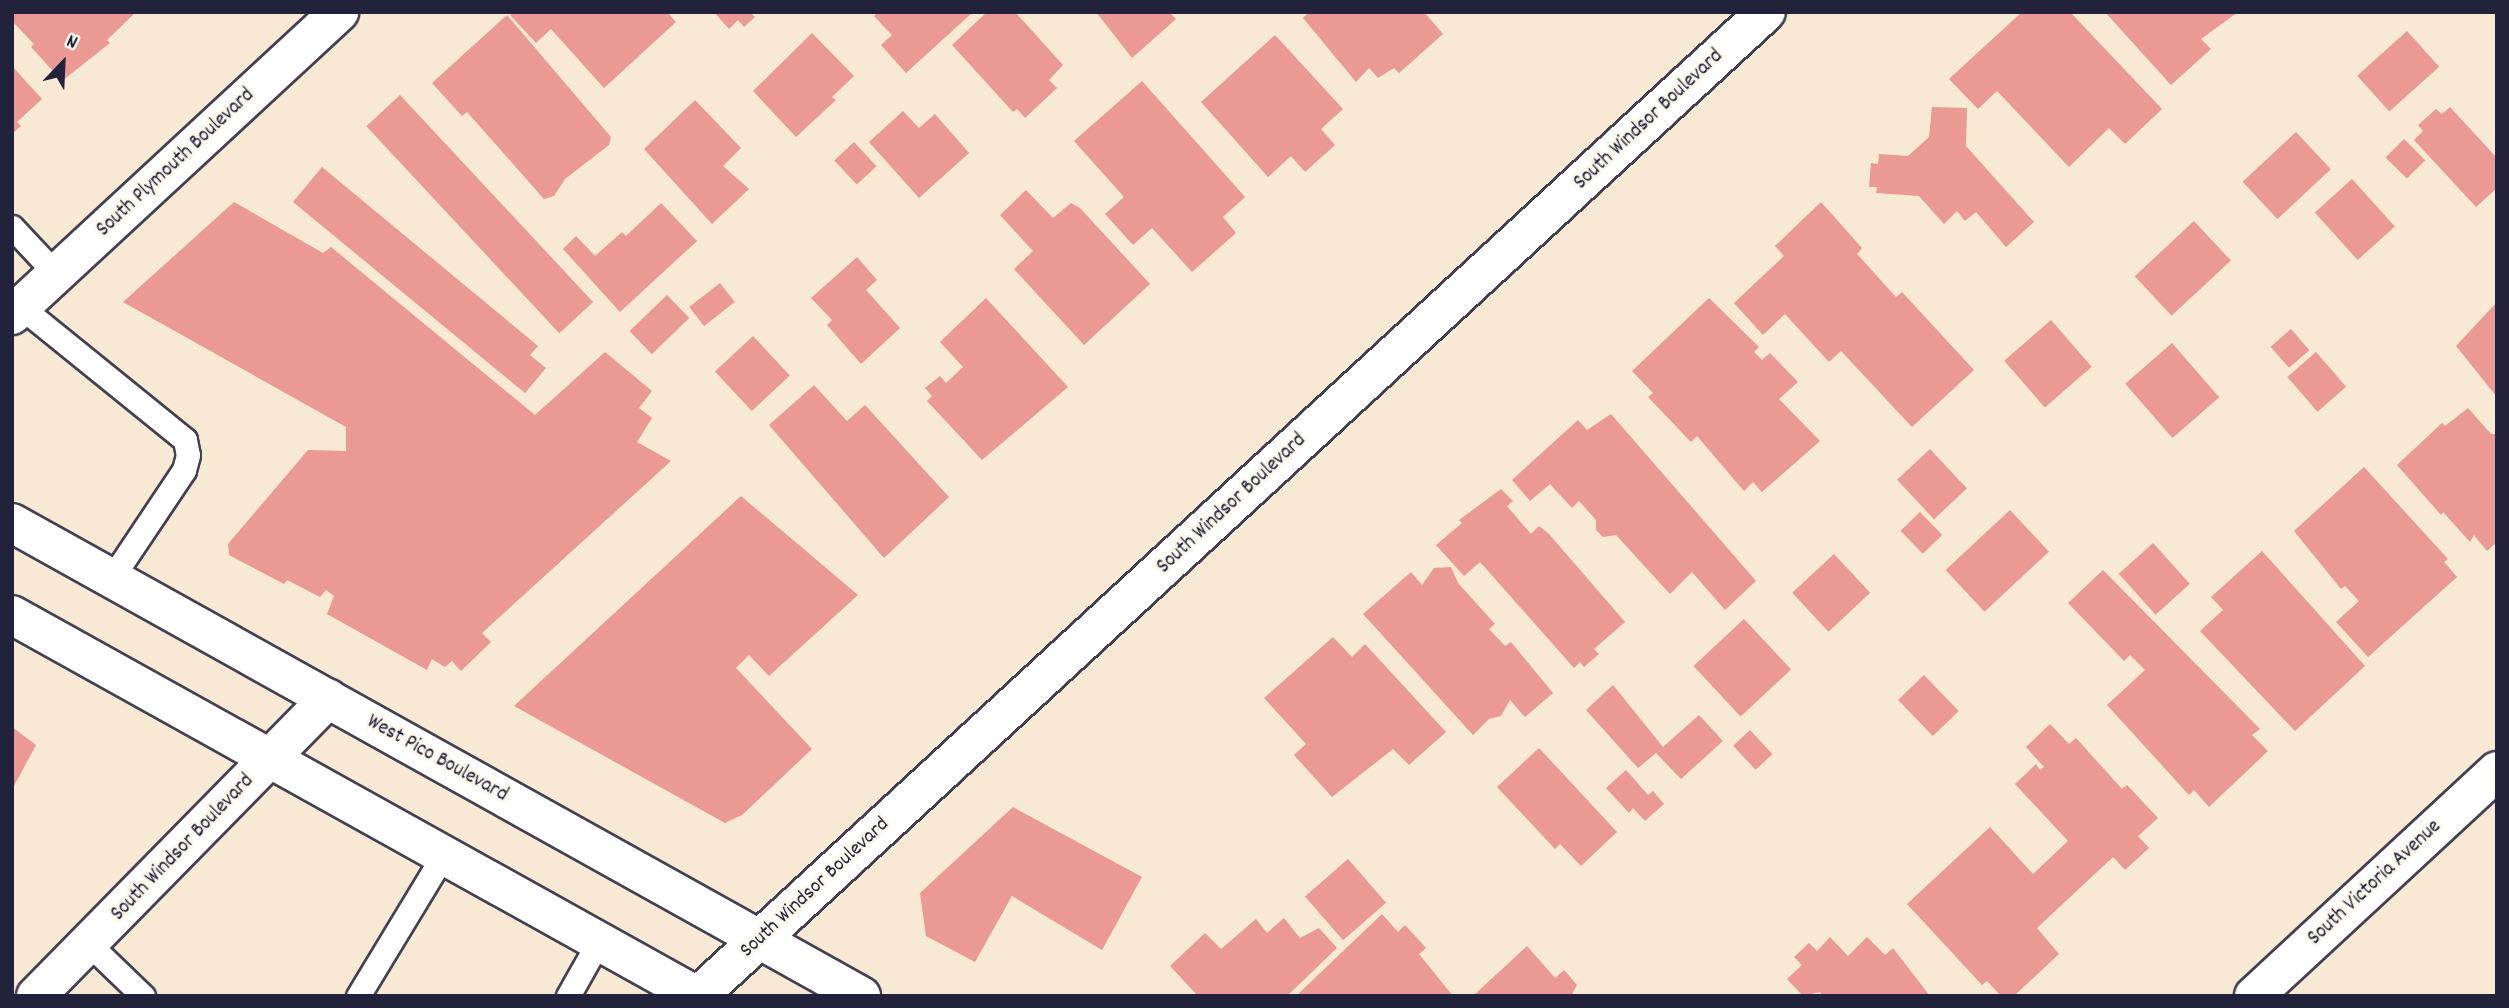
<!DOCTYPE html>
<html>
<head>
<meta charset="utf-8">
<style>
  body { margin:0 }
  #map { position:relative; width:2509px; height:1008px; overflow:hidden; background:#f7e9d3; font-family:Dekko,sans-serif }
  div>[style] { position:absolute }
  .building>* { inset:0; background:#eb9994; transform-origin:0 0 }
  .roads { filter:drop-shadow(2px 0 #424052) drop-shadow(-2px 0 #424052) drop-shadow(0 2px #424052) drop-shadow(0 -2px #424052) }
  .lane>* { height:23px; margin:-11.5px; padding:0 11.5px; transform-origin:11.5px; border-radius:11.5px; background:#fff }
  .street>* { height:38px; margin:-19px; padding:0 19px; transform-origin:19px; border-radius:19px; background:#fff }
  .secondary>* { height:38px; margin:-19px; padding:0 19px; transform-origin:19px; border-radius:19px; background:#fff }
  span { translate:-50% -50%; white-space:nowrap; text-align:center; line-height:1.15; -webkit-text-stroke:6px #fbf7ec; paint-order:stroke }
  .street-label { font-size:21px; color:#22223b }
  .frame { position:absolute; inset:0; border:14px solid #22223b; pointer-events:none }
  .north { position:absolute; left:28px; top:28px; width:70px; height:70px; -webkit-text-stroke:5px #fbf7ec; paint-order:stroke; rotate:23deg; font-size:19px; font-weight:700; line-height:28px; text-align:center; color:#22223b }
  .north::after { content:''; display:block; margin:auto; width:24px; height:32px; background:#22223b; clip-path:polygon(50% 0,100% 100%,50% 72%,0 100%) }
</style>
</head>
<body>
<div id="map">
  <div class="building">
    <div style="clip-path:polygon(12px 12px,136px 12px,107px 40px,110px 43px,62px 81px,31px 47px,34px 44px,12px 21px)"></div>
    <div style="clip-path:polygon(514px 12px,667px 12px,676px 22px,604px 88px,551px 29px,536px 43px,510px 15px)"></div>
    <div style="clip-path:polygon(714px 12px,750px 12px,755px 17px,744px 27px,738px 20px,729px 29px)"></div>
    <div style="clip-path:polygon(878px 12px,973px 12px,906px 73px,881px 45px,892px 35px,874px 16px)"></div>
    <div style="clip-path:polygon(987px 12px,1015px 12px,1063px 65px,1049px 80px,1057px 88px,1025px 118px,1017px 109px,1013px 112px,952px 45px)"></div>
    <div style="clip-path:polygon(1096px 12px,1169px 12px,1176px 19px,1132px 58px)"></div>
    <div style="clip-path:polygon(1309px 12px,1424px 12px,1443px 34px,1399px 73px,1394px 68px,1378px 78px,1369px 68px,1356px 82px,1303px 18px)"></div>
    <div style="clip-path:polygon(2022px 12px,2070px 12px,2162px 109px,2125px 144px,2109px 128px,2069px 167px,1997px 91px,1978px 109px,1949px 79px)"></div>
    <div style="clip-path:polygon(2105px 12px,2238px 12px,2201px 39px,2211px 49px,2171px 85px)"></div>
    <div style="clip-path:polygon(507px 15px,611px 137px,609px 145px,565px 179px,554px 196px,544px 199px,467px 112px,462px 116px,432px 83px)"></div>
    <div style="left:2407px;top:31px;width:48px;height:67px;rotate:48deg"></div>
    <div style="clip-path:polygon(812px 33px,854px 76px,832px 97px,836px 100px,796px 137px,753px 91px)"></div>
    <div style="clip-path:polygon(1275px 35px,1343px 109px,1321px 129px,1335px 145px,1305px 172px,1291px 156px,1268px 177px,1201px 102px)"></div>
    <div style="clip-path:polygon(12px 66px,42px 99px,17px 122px,21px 126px,12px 134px)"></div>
    <div style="clip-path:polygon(1142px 81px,1245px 197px,1223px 217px,1236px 233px,1192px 272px,1152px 228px,1133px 245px,1105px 214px,1124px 197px,1074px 141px)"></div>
    <div style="left:400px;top:95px;width:283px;height:46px;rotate:47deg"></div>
    <div style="clip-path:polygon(695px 100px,741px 148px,723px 166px,749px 189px,712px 224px,644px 149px)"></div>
    <div style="clip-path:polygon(1932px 107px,1967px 108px,1966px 146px,2034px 222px,2006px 247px,1976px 212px,1965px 221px,1957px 211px,1944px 224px,1919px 196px,1876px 193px,1877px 187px,1869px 187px,1871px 163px,1878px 164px,1879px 154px,1908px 156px,1929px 137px)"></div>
    <div style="clip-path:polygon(2450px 107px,2497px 158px,2497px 188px,2476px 207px,2414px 140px,2423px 131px,2418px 125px,2436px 109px,2442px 114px)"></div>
    <div style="clip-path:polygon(903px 111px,919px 128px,935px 114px,969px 153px,919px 198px,869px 142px)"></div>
    <div style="left:2296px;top:132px;width:51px;height:73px;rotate:47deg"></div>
    <div style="left:2404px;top:139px;width:30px;height:26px;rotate:45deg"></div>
    <div style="left:854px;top:142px;width:33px;height:27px;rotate:47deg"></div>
    <div style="clip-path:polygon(322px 167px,538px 346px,530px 355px,546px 368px,525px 393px,293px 202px)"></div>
    <div style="left:2352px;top:179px;width:64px;height:50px;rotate:48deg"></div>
    <div style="clip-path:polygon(1026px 190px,1053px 218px,1071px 203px,1080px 208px,1150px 284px,1084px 345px,1014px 269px,1033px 251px,1000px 215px)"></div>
    <div style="clip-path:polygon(234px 202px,323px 253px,331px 247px,535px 415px,605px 352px,652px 391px,639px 408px,652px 418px,637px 442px,671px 461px,482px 633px,491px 642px,461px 671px,452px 661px,445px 667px,432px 659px,427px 670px,327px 614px,334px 596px,326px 590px,320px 597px,287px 580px,284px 584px,229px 555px,228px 544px,308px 450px,346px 451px,346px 427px,123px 302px)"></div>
    <div style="clip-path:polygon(1821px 202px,1862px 248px,1857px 254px,1896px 297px,1902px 292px,1974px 370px,1912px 427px,1841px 351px,1829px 362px,1785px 314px,1763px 335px,1734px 303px,1784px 256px,1775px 246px)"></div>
    <div style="clip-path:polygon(661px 203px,697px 241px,620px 312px,563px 249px,576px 236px,595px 256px,622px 232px,626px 236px)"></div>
    <div style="left:2194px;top:221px;width:54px;height:81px;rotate:47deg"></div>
    <div style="clip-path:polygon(857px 257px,877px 280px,866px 290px,900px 328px,861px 364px,827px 325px,832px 320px,811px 298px)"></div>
    <div style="left:720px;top:283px;width:24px;height:39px;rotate:52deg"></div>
    <div style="left:667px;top:295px;width:32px;height:52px;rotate:46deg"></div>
    <div style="clip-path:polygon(986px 298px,1068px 387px,982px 460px,927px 401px,932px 396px,925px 388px,940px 376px,946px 383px,963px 367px,940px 342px)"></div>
    <div style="clip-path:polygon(1709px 298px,1759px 347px,1754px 352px,1762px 360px,1770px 353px,1798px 382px,1779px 399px,1820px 441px,1762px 492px,1753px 482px,1744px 491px,1697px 436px,1691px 442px,1648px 397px,1653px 393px,1632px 371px)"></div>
    <div style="clip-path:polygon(2497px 302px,2497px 397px,2456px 346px)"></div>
    <div style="left:2051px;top:320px;width:62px;height:62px;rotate:49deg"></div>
    <div style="left:2291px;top:329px;width:28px;height:27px;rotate:49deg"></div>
    <div style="left:753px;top:336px;width:54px;height:52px;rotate:47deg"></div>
    <div style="left:2172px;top:343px;width:72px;height:62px;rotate:49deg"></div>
    <div style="left:2316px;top:352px;width:46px;height:38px;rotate:49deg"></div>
    <div style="clip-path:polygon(814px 385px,847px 421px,865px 405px,949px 497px,884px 558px,769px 425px)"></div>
    <div style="clip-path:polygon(2468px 408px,2491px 434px,2497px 434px,2497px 542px,2487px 551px,2474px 535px,2470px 542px,2443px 512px,2441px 515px,2397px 465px,2442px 423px,2445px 426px)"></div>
    <div style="clip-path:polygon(1611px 414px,1756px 581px,1725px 610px,1692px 572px,1670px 594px,1616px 535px,1603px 537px,1596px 530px,1596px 520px,1579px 501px,1572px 508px,1550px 484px,1530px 501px,1512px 480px,1578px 420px,1587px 430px)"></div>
    <div style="left:1930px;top:449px;width:54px;height:45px;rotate:47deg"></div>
    <div style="clip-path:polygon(2364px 467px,2448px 559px,2444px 562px,2457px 577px,2368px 657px,2336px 622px,2359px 601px,2345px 586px,2341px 589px,2294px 531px)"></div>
    <div style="clip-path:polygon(1501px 489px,1513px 501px,1507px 506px,1531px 534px,1539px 526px,1549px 534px,1625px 622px,1594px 649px,1599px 654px,1584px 667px,1580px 662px,1574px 668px,1480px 562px,1464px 576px,1436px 545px,1462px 523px,1459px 520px)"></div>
    <div style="clip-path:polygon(741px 496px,858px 595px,769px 676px,749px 655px,736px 668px,812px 749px,742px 815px,725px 823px,514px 706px)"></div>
    <div style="left:2010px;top:510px;width:57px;height:88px;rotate:47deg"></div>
    <div style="left:1920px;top:512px;width:32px;height:27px;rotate:46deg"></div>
    <div style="left:2153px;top:543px;width:55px;height:46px;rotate:48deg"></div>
    <div style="clip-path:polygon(2262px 551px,2365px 666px,2295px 731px,2200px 631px,2223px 610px,2211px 597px)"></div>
    <div style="left:1834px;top:554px;width:53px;height:57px;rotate:47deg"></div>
    <div style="clip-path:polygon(1451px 567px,1458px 583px,1495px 624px,1489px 629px,1505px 646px,1511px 642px,1553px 693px,1525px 717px,1510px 700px,1501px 716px,1489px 719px,1473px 735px,1363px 614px,1411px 572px,1422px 585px,1434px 568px)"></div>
    <div style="clip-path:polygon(2103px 570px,2260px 729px,2252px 735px,2268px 751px,2209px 807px,2194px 790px,2189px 795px,2107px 705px,2145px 670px,2130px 655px,2124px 661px,2068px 603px)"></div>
    <div style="left:1744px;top:619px;width:69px;height:69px;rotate:47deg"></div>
    <div style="clip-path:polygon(1333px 637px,1352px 657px,1365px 644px,1446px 732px,1409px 765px,1393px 749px,1332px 797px,1294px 755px,1306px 744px,1264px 698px)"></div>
    <div style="left:1924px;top:675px;width:50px;height:36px;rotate:46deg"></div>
    <div style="clip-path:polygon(1613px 685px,1663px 747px,1699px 715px,1723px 741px,1681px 779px,1656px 753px,1638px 768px,1586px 710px)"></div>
    <div style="clip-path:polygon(2050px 724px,2069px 744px,2076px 738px,2122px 789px,2127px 785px,2158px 818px,2138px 836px,2149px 848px,2125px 870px,2113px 857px,2037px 928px,2059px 954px,2014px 996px,2001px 996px,1987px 981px,1982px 985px,1907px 904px,1990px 827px,2033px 874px,2068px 841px,2015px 784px,2036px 764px,2040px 770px,2044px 767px,2026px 747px)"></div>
    <div style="clip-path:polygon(12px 727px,36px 745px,14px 786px,12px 785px)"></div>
    <div style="left:1750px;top:730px;width:33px;height:23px;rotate:47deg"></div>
    <div style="clip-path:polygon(1539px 748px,1617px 832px,1581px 866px,1560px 844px,1555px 849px,1497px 787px)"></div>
    <div style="clip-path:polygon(1626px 770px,1648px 795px,1653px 791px,1664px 804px,1645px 821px,1633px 808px,1629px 813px,1606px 788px)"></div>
    <div style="clip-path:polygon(1013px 807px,1142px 877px,1102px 950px,1012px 896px,975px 962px,926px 936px,920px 893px)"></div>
    <div style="left:1348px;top:859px;width:58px;height:57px;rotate:49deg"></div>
    <div style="clip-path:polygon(1382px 914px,1398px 932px,1405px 925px,1426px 948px,1419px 954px,1453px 996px,1296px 996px)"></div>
    <div style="clip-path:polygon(1284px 918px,1300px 938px,1319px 928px,1337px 948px,1287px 996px,1198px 996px,1170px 966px,1205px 933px,1221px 949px,1256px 919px,1267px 933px)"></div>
    <div style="clip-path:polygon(1830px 937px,1848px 956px,1867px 937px,1885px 955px,1893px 948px,1930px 996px,1823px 996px,1820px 992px,1803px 996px,1787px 979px,1802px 965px,1794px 957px,1809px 943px,1817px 951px)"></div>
    <div style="clip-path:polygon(1527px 946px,1555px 978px,1564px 970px,1577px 985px,1571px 996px,1473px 996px)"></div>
  </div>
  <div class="roads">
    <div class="lane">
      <div style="left:12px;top:227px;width:64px;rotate:46.9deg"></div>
      <div style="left:21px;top:307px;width:211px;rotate:39deg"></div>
      <div style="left:185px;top:440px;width:15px;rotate:79deg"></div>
      <div style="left:188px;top:455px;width:16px;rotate:105deg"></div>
      <div style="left:184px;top:470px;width:131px;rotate:123.8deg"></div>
      <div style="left:89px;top:944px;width:75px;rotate:43.9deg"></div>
      <div style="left:358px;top:996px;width:166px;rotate:-58.8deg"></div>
      <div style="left:568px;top:996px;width:63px;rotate:-60.6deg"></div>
    </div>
    <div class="street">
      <div style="left:12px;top:315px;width:446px;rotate:-42.8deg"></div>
      <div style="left:36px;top:996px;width:417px;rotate:-45.5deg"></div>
      <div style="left:698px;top:996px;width:1452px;rotate:-42.66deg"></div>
      <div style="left:2254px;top:996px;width:331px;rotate:-42.8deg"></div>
    </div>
    <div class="secondary">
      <div style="left:12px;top:523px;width:972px;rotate:29.12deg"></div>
      <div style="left:12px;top:615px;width:784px;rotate:29.08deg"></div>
    </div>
  </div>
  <div class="street-label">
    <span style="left:1649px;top:120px;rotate:-43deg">South Windsor Boulevard</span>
    <span style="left:176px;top:163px;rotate:-43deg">South Plymouth Boulevard</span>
    <span style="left:1232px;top:504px;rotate:-43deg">South Windsor Boulevard</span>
    <span style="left:437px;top:759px;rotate:29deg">West Pico Boulevard</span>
    <span style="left:183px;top:848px;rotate:-46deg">South Windsor Boulevard</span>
    <span style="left:2375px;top:883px;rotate:-43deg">South Victoria Avenue</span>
    <span style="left:815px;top:888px;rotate:-43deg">South Windsor Boulevard</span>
  </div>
  <div class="frame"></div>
  <div class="north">N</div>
</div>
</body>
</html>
